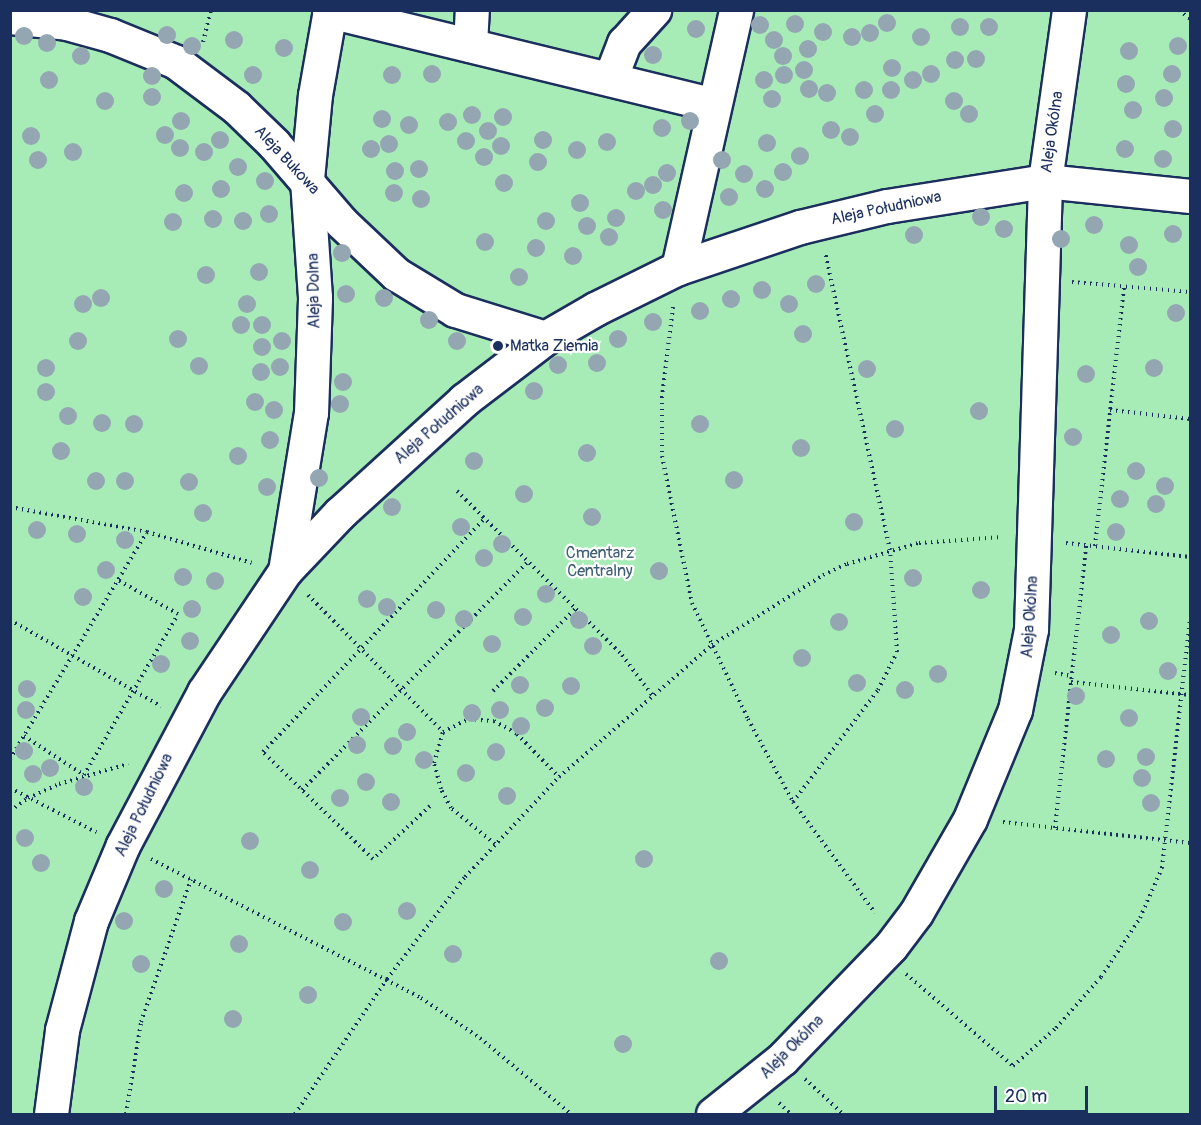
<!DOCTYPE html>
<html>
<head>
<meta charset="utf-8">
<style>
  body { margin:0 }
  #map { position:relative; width:1201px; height:1125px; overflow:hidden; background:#fff; font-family:Pangolin,sans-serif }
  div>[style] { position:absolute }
  .green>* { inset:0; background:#a7ecb7; transform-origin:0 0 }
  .path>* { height:4px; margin-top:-2px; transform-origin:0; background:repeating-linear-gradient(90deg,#1b2f5e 0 1.5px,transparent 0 6px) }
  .roads { filter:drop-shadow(2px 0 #1b2f5e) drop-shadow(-2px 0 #1b2f5e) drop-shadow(0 2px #1b2f5e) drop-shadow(0 -2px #1b2f5e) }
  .minor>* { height:33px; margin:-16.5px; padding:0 16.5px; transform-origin:16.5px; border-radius:16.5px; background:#fff }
  .trees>* { width:18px; height:18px; margin:-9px; border-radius:50%; background:#95a6b3 }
  .dots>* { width:16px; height:16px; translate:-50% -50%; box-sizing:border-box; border:3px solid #fff; border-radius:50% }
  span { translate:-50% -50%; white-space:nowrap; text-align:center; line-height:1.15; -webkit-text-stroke:4.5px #fff; paint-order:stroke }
  .street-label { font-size:16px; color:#1b2f5e }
  .poi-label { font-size:16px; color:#1b2f5e }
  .left { translate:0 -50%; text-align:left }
  .park-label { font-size:16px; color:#3e5e74 }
  .frame { position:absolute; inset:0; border:12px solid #1b2f5e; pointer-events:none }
  .scale { position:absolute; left:994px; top:1086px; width:94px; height:27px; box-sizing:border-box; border:3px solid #1b2f5e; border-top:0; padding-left:8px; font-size:18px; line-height:21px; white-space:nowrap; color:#1b2f5e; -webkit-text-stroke:4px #fff; paint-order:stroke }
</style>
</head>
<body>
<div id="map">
  <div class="green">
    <div style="left:10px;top:11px;width:1180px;height:1103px"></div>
  </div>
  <div class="path">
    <div style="left:1179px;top:10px;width:14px;rotate:39deg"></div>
    <div style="left:203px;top:42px;width:33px;rotate:-76deg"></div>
    <div style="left:1072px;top:282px;width:118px;rotate:4.8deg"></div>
    <div style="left:673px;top:307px;width:91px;rotate:97deg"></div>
    <div style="left:662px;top:397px;width:59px;rotate:90deg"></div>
    <div style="left:662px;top:456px;width:150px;rotate:78.5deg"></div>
    <div style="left:692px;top:603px;width:129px;rotate:64.2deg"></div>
    <div style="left:748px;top:719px;width:94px;rotate:61.5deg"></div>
    <div style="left:793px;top:802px;width:138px;rotate:53.5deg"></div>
    <div style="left:1110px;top:410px;width:81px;rotate:6.4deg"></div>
    <div style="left:457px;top:491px;width:233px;rotate:44.8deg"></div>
    <div style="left:622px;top:655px;width:50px;rotate:53.1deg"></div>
    <div style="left:10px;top:507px;width:139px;rotate:10.3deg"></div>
    <div style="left:147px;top:532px;width:109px;rotate:16.4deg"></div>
    <div style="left:1066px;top:543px;width:125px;rotate:6.4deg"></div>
    <div style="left:1095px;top:546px;width:262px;rotate:-83.6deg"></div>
    <div style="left:308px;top:595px;width:192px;rotate:45.4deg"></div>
    <div style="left:10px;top:620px;width:174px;rotate:29.7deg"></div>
    <div style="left:1055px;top:673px;width:17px;rotate:10deg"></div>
    <div style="left:1071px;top:682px;width:120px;rotate:6.2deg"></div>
    <div style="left:493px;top:691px;width:116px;rotate:-45deg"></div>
    <div style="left:24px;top:736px;width:72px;rotate:33deg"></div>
    <div style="left:84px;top:775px;width:186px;rotate:-59.7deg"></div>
    <div style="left:178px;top:614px;width:69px;rotate:-150.5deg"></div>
    <div style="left:10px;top:759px;width:265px;rotate:-58.9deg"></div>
    <div style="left:10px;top:788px;width:97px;rotate:27.1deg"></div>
    <div style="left:302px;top:790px;width:321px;rotate:-45.3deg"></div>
    <div style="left:793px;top:802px;width:141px;rotate:-52.8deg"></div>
    <div style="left:878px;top:690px;width:42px;rotate:-63.4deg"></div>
    <div style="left:897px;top:652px;width:102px;rotate:-93.9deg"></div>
    <div style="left:890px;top:550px;width:304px;rotate:-102.3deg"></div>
    <div style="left:430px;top:806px;width:78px;rotate:137.1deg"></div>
    <div style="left:373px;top:859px;width:153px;rotate:-135.8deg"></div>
    <div style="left:263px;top:752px;width:321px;rotate:-46.5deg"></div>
    <div style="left:10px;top:811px;width:22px;rotate:-36deg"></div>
    <div style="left:28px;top:798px;width:34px;rotate:-24deg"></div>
    <div style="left:59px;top:784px;width:72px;rotate:-16.2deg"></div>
    <div style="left:1003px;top:822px;width:188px;rotate:6.4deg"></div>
    <div style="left:1055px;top:828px;width:285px;rotate:-83.7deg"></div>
    <div style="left:495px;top:844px;width:57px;rotate:-140.7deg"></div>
    <div style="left:451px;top:808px;width:21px;rotate:-118deg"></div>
    <div style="left:441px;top:789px;width:27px;rotate:-105deg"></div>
    <div style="left:434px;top:763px;width:32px;rotate:-74deg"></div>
    <div style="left:443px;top:732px;width:29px;rotate:-27deg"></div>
    <div style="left:469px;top:719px;width:25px;rotate:5deg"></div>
    <div style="left:494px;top:721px;width:26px;rotate:29deg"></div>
    <div style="left:517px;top:734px;width:60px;rotate:45.7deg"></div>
    <div style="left:151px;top:859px;width:304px;rotate:27.2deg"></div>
    <div style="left:421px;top:998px;width:71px;rotate:34.1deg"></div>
    <div style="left:480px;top:1038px;width:119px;rotate:39.9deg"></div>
    <div style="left:906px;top:974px;width:141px;rotate:40.7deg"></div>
    <div style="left:1013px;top:1066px;width:57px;rotate:-41.5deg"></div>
    <div style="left:1056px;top:1028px;width:68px;rotate:-48.6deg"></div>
    <div style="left:1101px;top:977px;width:71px;rotate:-56.5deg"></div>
    <div style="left:1140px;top:918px;width:55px;rotate:-66.3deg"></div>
    <div style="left:1162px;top:868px;width:250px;rotate:-83.6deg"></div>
    <div style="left:805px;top:1079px;width:52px;rotate:42.6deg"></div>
    <div style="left:779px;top:1103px;width:16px;rotate:43deg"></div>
    <div style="left:126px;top:1114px;width:93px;rotate:-80.7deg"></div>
    <div style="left:141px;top:1022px;width:151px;rotate:-70.7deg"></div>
    <div style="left:295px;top:1114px;width:163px;rotate:-55.7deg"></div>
    <div style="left:387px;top:979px;width:128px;rotate:-52.6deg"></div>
    <div style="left:465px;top:877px;width:137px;rotate:-46.8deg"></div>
    <div style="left:559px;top:777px;width:202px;rotate:-40.8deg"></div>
    <div style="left:712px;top:645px;width:131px;rotate:-32.2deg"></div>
    <div style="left:823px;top:575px;width:26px;rotate:-25deg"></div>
    <div style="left:847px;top:564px;width:75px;rotate:-16.3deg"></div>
    <div style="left:919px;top:543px;width:83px;rotate:-4.1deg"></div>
  </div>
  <div class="roads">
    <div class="minor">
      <div style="left:329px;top:11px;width:396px;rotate:13.7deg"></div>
      <div style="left:10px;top:17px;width:57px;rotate:6deg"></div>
      <div style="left:67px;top:23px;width:45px;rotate:15.6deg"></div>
      <div style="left:110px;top:35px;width:71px;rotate:22.2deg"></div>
      <div style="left:176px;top:62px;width:75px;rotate:36.9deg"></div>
      <div style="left:236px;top:107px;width:53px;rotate:44.2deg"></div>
      <div style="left:274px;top:144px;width:103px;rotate:49.3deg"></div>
      <div style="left:341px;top:222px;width:76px;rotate:43.4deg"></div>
      <div style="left:396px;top:274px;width:69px;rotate:31.4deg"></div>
      <div style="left:455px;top:310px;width:94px;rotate:17.3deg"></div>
      <div style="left:470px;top:45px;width:35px;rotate:-87deg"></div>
      <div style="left:610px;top:79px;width:39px;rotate:-69deg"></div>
      <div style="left:624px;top:43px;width:45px;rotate:-47.7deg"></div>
      <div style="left:678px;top:268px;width:264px;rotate:-77.3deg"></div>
      <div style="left:285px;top:571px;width:160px;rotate:-80.7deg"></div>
      <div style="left:311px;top:413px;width:116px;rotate:-88deg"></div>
      <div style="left:315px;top:297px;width:118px;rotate:-93.9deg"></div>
      <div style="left:307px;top:179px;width:84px;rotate:-84.6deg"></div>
      <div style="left:315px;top:95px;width:86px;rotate:-80deg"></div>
      <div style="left:51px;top:1114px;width:85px;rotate:-82.5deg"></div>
      <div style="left:62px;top:1030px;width:113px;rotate:-75.1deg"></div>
      <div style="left:91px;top:921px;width:82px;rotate:-67.2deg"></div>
      <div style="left:123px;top:845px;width:173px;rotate:-62.1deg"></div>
      <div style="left:204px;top:692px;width:146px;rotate:-56.2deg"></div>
      <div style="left:285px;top:571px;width:80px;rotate:-46.5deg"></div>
      <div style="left:340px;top:513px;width:168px;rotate:-42.3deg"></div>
      <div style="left:464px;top:400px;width:102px;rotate:-37.4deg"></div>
      <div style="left:545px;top:338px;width:58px;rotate:-30.1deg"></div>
      <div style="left:595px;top:309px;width:93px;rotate:-26.3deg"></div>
      <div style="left:678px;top:268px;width:129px;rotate:-18.6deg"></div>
      <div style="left:800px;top:227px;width:89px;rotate:-13.6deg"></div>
      <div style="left:887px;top:206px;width:160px;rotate:-9deg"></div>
      <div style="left:1045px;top:181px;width:146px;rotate:5.9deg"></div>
      <div style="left:713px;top:1114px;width:88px;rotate:-38.6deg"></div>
      <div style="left:782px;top:1059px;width:157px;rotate:-46deg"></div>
      <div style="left:891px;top:946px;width:41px;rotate:-52.9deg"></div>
      <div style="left:916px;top:913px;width:108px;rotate:-60.1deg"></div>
      <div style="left:970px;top:819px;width:118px;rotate:-67.6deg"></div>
      <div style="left:1015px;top:710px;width:83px;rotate:-78.8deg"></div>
      <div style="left:1031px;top:629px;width:448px;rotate:-88.2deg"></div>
      <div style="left:1045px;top:181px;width:173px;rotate:-82deg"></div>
    </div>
  </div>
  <div class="trees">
    <div style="left:887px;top:23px"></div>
    <div style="left:795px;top:24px"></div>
    <div style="left:760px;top:25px"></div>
    <div style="left:960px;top:27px"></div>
    <div style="left:989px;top:27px"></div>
    <div style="left:696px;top:29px"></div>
    <div style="left:823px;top:32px"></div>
    <div style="left:870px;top:33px"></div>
    <div style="left:167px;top:35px"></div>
    <div style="left:24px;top:36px"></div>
    <div style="left:852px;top:37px"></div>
    <div style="left:921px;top:37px"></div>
    <div style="left:234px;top:40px"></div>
    <div style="left:774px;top:40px"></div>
    <div style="left:47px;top:43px"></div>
    <div style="left:192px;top:46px"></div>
    <div style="left:1178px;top:46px"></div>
    <div style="left:284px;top:48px"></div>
    <div style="left:808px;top:49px"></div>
    <div style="left:1129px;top:51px"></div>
    <div style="left:653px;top:55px"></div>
    <div style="left:81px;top:56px"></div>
    <div style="left:783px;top:56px"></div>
    <div style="left:976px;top:59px"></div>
    <div style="left:955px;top:60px"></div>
    <div style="left:892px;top:68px"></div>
    <div style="left:804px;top:70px"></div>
    <div style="left:432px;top:74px"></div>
    <div style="left:931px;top:74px"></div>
    <div style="left:1172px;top:74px"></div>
    <div style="left:253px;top:75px"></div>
    <div style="left:392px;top:75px"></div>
    <div style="left:784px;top:75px"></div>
    <div style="left:152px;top:76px"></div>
    <div style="left:49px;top:80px"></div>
    <div style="left:764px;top:80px"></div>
    <div style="left:913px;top:80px"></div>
    <div style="left:1126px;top:84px"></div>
    <div style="left:809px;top:89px"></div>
    <div style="left:864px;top:90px"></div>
    <div style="left:891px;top:90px"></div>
    <div style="left:827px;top:93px"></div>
    <div style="left:152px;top:97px"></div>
    <div style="left:1164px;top:98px"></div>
    <div style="left:772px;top:99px"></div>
    <div style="left:105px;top:101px"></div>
    <div style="left:954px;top:101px"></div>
    <div style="left:1133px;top:110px"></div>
    <div style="left:875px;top:114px"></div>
    <div style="left:969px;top:114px"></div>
    <div style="left:472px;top:115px"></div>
    <div style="left:503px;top:117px"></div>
    <div style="left:382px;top:119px"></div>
    <div style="left:181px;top:121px"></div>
    <div style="left:690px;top:121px"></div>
    <div style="left:448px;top:122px"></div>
    <div style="left:409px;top:125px"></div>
    <div style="left:662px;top:128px"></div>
    <div style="left:1173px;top:129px"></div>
    <div style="left:831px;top:130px"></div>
    <div style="left:488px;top:131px"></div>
    <div style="left:165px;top:135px"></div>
    <div style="left:31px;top:136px"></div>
    <div style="left:850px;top:137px"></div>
    <div style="left:220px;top:140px"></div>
    <div style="left:543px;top:140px"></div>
    <div style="left:466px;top:141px"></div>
    <div style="left:607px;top:142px"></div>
    <div style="left:767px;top:143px"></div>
    <div style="left:389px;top:144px"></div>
    <div style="left:501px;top:146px"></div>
    <div style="left:180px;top:148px"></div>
    <div style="left:371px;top:149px"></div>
    <div style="left:1125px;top:149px"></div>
    <div style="left:577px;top:150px"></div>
    <div style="left:73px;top:152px"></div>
    <div style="left:204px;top:152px"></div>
    <div style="left:800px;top:156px"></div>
    <div style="left:484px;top:157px"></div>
    <div style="left:1163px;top:159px"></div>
    <div style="left:38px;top:160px"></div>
    <div style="left:722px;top:160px"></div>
    <div style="left:538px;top:162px"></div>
    <div style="left:238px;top:167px"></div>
    <div style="left:419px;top:169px"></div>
    <div style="left:395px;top:171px"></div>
    <div style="left:783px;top:172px"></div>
    <div style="left:667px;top:173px"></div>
    <div style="left:744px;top:174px"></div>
    <div style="left:265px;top:181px"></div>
    <div style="left:504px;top:183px"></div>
    <div style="left:653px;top:185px"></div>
    <div style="left:221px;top:189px"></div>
    <div style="left:765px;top:189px"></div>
    <div style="left:636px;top:191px"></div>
    <div style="left:184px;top:193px"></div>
    <div style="left:394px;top:193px"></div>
    <div style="left:729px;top:197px"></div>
    <div style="left:421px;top:199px"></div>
    <div style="left:580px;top:203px"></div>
    <div style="left:663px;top:210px"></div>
    <div style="left:269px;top:214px"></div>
    <div style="left:981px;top:217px"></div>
    <div style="left:616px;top:218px"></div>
    <div style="left:213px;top:219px"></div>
    <div style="left:243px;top:221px"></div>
    <div style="left:546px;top:221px"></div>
    <div style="left:173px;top:222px"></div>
    <div style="left:1094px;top:225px"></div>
    <div style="left:587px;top:226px"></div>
    <div style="left:1004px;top:229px"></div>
    <div style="left:1173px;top:234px"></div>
    <div style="left:914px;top:235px"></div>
    <div style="left:609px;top:237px"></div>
    <div style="left:1061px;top:239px"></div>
    <div style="left:485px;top:242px"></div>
    <div style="left:1129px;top:245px"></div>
    <div style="left:536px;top:248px"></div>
    <div style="left:342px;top:253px"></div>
    <div style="left:573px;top:256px"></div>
    <div style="left:1138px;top:267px"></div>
    <div style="left:259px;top:272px"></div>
    <div style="left:206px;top:275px"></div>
    <div style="left:519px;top:277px"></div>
    <div style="left:816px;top:284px"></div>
    <div style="left:762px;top:290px"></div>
    <div style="left:346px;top:294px"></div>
    <div style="left:101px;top:298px"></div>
    <div style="left:384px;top:298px"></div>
    <div style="left:731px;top:299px"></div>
    <div style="left:83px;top:304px"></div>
    <div style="left:247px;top:304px"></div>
    <div style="left:789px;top:304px"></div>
    <div style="left:700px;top:311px"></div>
    <div style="left:1176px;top:313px"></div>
    <div style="left:429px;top:320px"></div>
    <div style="left:653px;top:322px"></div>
    <div style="left:241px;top:325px"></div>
    <div style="left:262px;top:325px"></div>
    <div style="left:803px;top:334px"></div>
    <div style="left:178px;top:339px"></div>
    <div style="left:618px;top:339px"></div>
    <div style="left:78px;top:341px"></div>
    <div style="left:282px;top:341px"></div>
    <div style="left:457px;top:341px"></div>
    <div style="left:262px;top:347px"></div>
    <div style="left:597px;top:363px"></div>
    <div style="left:558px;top:365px"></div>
    <div style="left:199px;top:366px"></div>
    <div style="left:280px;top:367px"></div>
    <div style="left:46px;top:368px"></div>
    <div style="left:1154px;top:368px"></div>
    <div style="left:867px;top:369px"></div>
    <div style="left:261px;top:372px"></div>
    <div style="left:1086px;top:374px"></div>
    <div style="left:343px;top:382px"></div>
    <div style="left:534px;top:391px"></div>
    <div style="left:46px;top:392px"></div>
    <div style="left:255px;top:402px"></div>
    <div style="left:340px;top:404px"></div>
    <div style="left:274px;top:410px"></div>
    <div style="left:979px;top:411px"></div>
    <div style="left:68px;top:416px"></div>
    <div style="left:102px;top:423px"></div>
    <div style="left:134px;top:424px"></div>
    <div style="left:700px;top:424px"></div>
    <div style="left:895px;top:429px"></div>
    <div style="left:1073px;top:437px"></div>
    <div style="left:270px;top:440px"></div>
    <div style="left:801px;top:448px"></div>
    <div style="left:61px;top:451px"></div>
    <div style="left:587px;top:453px"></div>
    <div style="left:238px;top:456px"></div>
    <div style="left:474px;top:461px"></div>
    <div style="left:1136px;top:471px"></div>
    <div style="left:319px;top:478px"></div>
    <div style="left:734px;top:480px"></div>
    <div style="left:96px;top:481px"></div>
    <div style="left:125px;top:481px"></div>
    <div style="left:189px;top:482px"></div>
    <div style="left:1165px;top:486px"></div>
    <div style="left:267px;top:487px"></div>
    <div style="left:524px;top:494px"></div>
    <div style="left:1120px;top:499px"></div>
    <div style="left:1156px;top:504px"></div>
    <div style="left:392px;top:507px"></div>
    <div style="left:203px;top:513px"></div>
    <div style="left:592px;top:517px"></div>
    <div style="left:854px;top:522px"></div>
    <div style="left:461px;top:527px"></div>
    <div style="left:37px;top:530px"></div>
    <div style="left:1116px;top:532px"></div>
    <div style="left:77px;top:534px"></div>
    <div style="left:125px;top:540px"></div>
    <div style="left:502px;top:544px"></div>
    <div style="left:484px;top:558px"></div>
    <div style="left:106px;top:570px"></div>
    <div style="left:659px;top:571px"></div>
    <div style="left:183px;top:577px"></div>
    <div style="left:913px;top:578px"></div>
    <div style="left:215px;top:581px"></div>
    <div style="left:981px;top:590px"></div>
    <div style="left:546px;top:594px"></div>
    <div style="left:83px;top:597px"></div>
    <div style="left:367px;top:599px"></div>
    <div style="left:387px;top:607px"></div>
    <div style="left:192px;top:609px"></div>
    <div style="left:436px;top:610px"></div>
    <div style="left:523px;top:617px"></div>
    <div style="left:464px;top:619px"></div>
    <div style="left:579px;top:620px"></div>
    <div style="left:1149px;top:621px"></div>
    <div style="left:839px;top:622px"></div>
    <div style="left:1111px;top:635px"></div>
    <div style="left:190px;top:641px"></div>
    <div style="left:492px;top:644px"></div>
    <div style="left:593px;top:646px"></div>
    <div style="left:802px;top:658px"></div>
    <div style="left:161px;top:664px"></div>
    <div style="left:1168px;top:671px"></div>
    <div style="left:938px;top:674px"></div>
    <div style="left:857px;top:683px"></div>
    <div style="left:520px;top:685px"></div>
    <div style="left:571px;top:686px"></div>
    <div style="left:27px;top:689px"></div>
    <div style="left:905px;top:690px"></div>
    <div style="left:1076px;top:696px"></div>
    <div style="left:545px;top:708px"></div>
    <div style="left:26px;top:710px"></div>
    <div style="left:500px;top:710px"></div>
    <div style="left:472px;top:713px"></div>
    <div style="left:361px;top:717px"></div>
    <div style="left:1129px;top:718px"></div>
    <div style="left:521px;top:726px"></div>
    <div style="left:407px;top:732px"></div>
    <div style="left:357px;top:745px"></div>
    <div style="left:393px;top:746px"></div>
    <div style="left:24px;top:751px"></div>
    <div style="left:496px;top:752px"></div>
    <div style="left:1146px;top:757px"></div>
    <div style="left:1106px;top:759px"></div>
    <div style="left:424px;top:760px"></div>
    <div style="left:50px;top:768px"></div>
    <div style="left:466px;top:773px"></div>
    <div style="left:33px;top:774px"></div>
    <div style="left:1142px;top:778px"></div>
    <div style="left:366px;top:782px"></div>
    <div style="left:84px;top:787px"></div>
    <div style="left:507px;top:796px"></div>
    <div style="left:340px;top:798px"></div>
    <div style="left:391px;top:802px"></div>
    <div style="left:1151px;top:803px"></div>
    <div style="left:25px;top:838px"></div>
    <div style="left:250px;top:841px"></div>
    <div style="left:644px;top:859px"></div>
    <div style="left:41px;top:863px"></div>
    <div style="left:310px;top:870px"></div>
    <div style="left:164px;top:889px"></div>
    <div style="left:407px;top:911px"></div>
    <div style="left:124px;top:921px"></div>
    <div style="left:343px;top:922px"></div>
    <div style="left:239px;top:944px"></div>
    <div style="left:453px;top:954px"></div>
    <div style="left:719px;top:961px"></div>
    <div style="left:141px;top:964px"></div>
    <div style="left:308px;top:995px"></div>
    <div style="left:233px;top:1019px"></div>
    <div style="left:623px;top:1044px"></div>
  </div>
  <div class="dots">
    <div style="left:498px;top:346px;background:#1b2f5e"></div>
  </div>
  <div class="street-label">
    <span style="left:1052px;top:132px;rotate:-82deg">Aleja Okólna</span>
    <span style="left:287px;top:160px;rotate:47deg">Aleja Bukowa</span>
    <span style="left:886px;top:208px;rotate:-12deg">Aleja Południowa</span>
    <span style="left:314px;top:291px;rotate:-91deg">Aleja Dolna</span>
    <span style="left:439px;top:424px;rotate:-41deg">Aleja Południowa</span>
    <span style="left:1030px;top:617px;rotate:-86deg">Aleja Okólna</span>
    <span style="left:144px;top:805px;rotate:-64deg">Aleja Południowa</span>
    <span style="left:792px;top:1047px;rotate:-45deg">Aleja Okólna</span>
  </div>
  <div class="poi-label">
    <span class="left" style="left:510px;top:346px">Matka Ziemia</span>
  </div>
  <div class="park-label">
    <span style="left:600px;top:562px">Cmentarz<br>Centralny</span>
  </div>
  <div class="frame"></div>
  <div class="scale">20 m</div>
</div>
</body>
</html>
